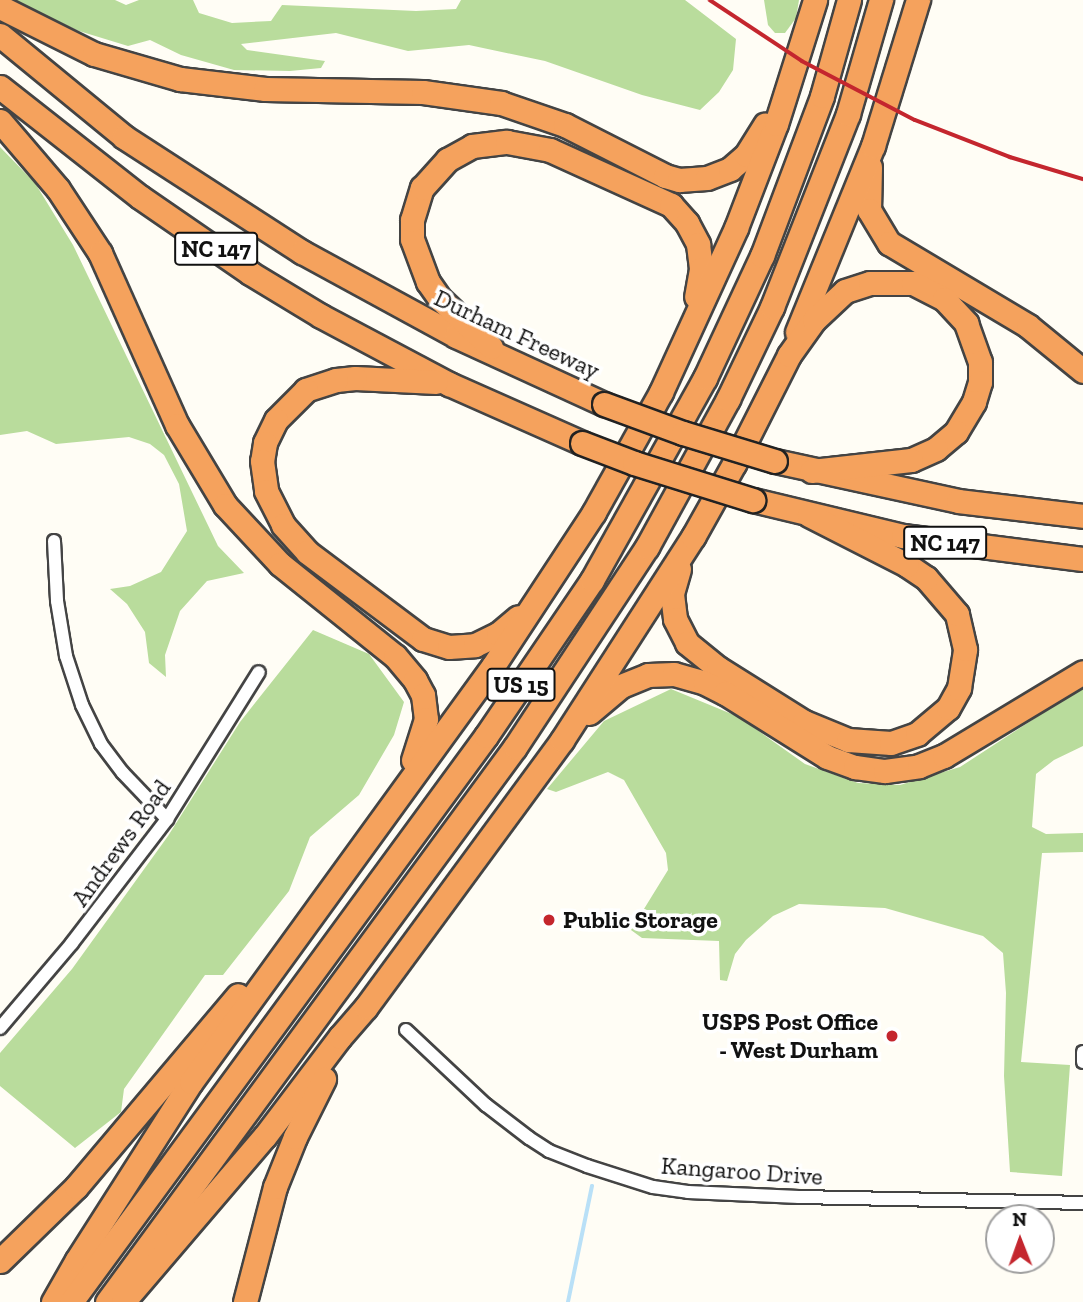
<!DOCTYPE html>
<html>
<head>
<meta charset="utf-8">
<style>
  body { margin:0 }
  #map { position:relative; width:1083px; height:1302px; overflow:hidden; background:#fffdf5; font-family:"Zilla Slab",serif }
  div>[style] { position:absolute }
  .forest>* { inset:0; background:#b9dc9c }
  .stream>* { height:3.5px; margin:-1.75px; padding:0 1.75px; transform-origin:1.75px; border-radius:1.75px; background:#b9e0f7 }
  .roads { filter:drop-shadow(2px 0 #444) drop-shadow(-2px 0 #444) drop-shadow(0 2px #444) drop-shadow(0 -2px #444) }
  .street>* { height:12px; margin:-6px; padding:0 6px; transform-origin:6px; border-radius:6px; background:#fff }
  .highway>* { height:23px; margin:-11.5px; padding:0 11.5px; transform-origin:11.5px; border-radius:11.5px; background:#f5a25d }
  .rail>* { height:3.5px; margin:-1.75px; padding:0 1.75px; transform-origin:1.75px; border-radius:1.75px; background:#c4262e }
  .bridges { filter:drop-shadow(2px 0 #222) drop-shadow(-2px 0 #222) drop-shadow(0 2px #222) drop-shadow(0 -2px #222) }
  .highway-bridge>* { height:23px; margin:-11.5px; padding:0 11.5px; transform-origin:11.5px; border-radius:11.5px; background:#f5a25d }
  .dots>* { width:19px; height:19px; translate:-50% -50%; box-sizing:border-box; border:4px solid #fff; border-radius:50% }
  span { translate:-50% -50%; white-space:nowrap; text-align:center; line-height:1.15; -webkit-text-stroke:7px #fff; paint-order:stroke }
  .shield-label span { padding:2px 5px; background:#fff; border:2px solid; border-radius:5px; -webkit-text-stroke-width:0 }
  .shield-label { font-size:23px; color:#111; font-weight:700 }
  .street-label { font-size:24px; color:#111 }
  .poi-label { font-size:24px; color:#111; font-weight:700 }
  .left { translate:0 -50%; text-align:left }
  .right { translate:-100% -50%; text-align:right }
  .north { position:absolute; left:985px; top:1204px; width:70px; height:70px; box-sizing:border-box; background:#fff; border:2px solid #a0a0a0; border-radius:50%; rotate:359deg; font-size:19px; font-weight:700; line-height:28px; text-align:center; color:#111 }
  .north::after { content:''; display:block; margin:auto; width:24px; height:32px; background:#c4262e; clip-path:polygon(50% 0,100% 100%,50% 72%,0 100%) }
</style>
</head>
<body>
<div id="map">
  <div class="forest">
    <div style="clip-path:polygon(11px 0,115px 0,126px 5px,139px 0,193px 0,199px 13px,232px 23px,271px 21px,282px 5px,416px 11px,456px 9px,461px 0,685px 0,736px 39px,733px 70px,719px 92px,700px 110px,642px 95px,545px 61px,469px 45px,408px 51px,336px 33px,241px 44px,247px 50px,325px 61px,321px 68px,290px 71px,234px 70px,181px 55px,150px 40px,128px 46px,79px 31px)"></div>
    <div style="clip-path:polygon(764px 0,799px 0,796px 18px,785px 33px,775px 33px,768px 25px)"></div>
    <div style="clip-path:polygon(0 147px,35px 183px,73px 245px,218px 546px,244px 573px,207px 581px,180px 611px,165px 655px,166px 677px,149px 663px,145px 632px,127px 604px,110px 589px,130px 586px,161px 572px,187px 531px,179px 484px,164px 455px,150px 444px,129px 437px,56px 444px,27px 431px,0 435px)"></div>
    <div style="clip-path:polygon(313px 630px,369px 654px,404px 702px,394px 735px,359px 795px,310px 837px,289px 891px,223px 975px,205px 975px,124px 1089px,121px 1112px,75px 1148px,0 1086px,0 1053px,72px 969px,168px 836px,240px 722px)"></div>
    <div style="clip-path:polygon(1083px 687px,1083px 746px,1054px 760px,1036px 774px,1032px 827px,1046px 834px,1083px 833px,1083px 852px,1042px 853px,1021px 1062px,1070px 1065px,1062px 1176px,1010px 1172px,1004px 1076px,1006px 993px,1003px 953px,983px 936px,885px 908px,799px 904px,773px 916px,746px 940px,735px 954px,727px 981px,720px 980px,719px 941px,642px 938px,631px 930px,668px 870px,666px 853px,624px 780px,608px 772px,556px 792px,547px 789px,604px 721px,671px 689px,739px 717px,805px 764px,858px 783px,900px 785px,960px 767px)"></div>
  </div>
  <div class="stream">
    <div style="left:568px;top:1302px;width:118px;rotate:-78.3deg"></div>
  </div>
  <div class="roads">
    <div class="street">
      <div style="left:54px;top:541px;width:60px;rotate:87.1deg"></div>
      <div style="left:57px;top:601px;width:56px;rotate:80.7deg"></div>
      <div style="left:66px;top:656px;width:52px;rotate:71.9deg"></div>
      <div style="left:82px;top:705px;width:43px;rotate:64deg"></div>
      <div style="left:101px;top:744px;width:36px;rotate:53deg"></div>
      <div style="left:123px;top:773px;width:64px;rotate:46.3deg"></div>
      <div style="left:0;top:1028px;width:111px;rotate:-49.7deg"></div>
      <div style="left:72px;top:943px;width:156px;rotate:-52.5deg"></div>
      <div style="left:167px;top:819px;width:173px;rotate:-58deg"></div>
      <div style="left:406px;top:1030px;width:110px;rotate:43.2deg"></div>
      <div style="left:486px;top:1105px;width:54px;rotate:37.5deg"></div>
      <div style="left:529px;top:1138px;width:24px;rotate:33deg"></div>
      <div style="left:549px;top:1151px;width:41px;rotate:21.5deg"></div>
      <div style="left:587px;top:1166px;width:69px;rotate:17.7deg"></div>
      <div style="left:653px;top:1187px;width:35px;rotate:8deg"></div>
      <div style="left:688px;top:1192px;width:111px;rotate:2.6deg"></div>
      <div style="left:799px;top:1197px;width:284px;rotate:1.2deg"></div>
      <div style="left:1083px;top:1052px;width:10px;rotate:90deg"></div>
    </div>
    <div class="highway">
      <div style="left:0;top:7px;width:105px;rotate:26.6deg"></div>
      <div style="left:94px;top:54px;width:90px;rotate:16.2deg"></div>
      <div style="left:180px;top:79px;width:86px;rotate:6.7deg"></div>
      <div style="left:265px;top:89px;width:158px;rotate:1.1deg"></div>
      <div style="left:423px;top:92px;width:79px;rotate:8deg"></div>
      <div style="left:501px;top:103px;width:68px;rotate:19deg"></div>
      <div style="left:565px;top:125px;width:112px;rotate:27deg"></div>
      <div style="left:665px;top:176px;width:15px;rotate:16deg"></div>
      <div style="left:679px;top:180px;width:28px;rotate:-4deg"></div>
      <div style="left:707px;top:178px;width:25px;rotate:-21deg"></div>
      <div style="left:730px;top:169px;width:21px;rotate:-41deg"></div>
      <div style="left:746px;top:155px;width:36px;rotate:-58deg"></div>
      <div style="left:0;top:35px;width:161px;rotate:39.4deg"></div>
      <div style="left:124px;top:137px;width:212px;rotate:32.9deg"></div>
      <div style="left:302px;top:252px;width:175px;rotate:28.6deg"></div>
      <div style="left:456px;top:336px;width:163px;rotate:24.7deg"></div>
      <div style="left:0;top:87px;width:178px;rotate:38.2deg"></div>
      <div style="left:140px;top:197px;width:134px;rotate:34.6deg"></div>
      <div style="left:250px;top:273px;width:83px;rotate:31.2deg"></div>
      <div style="left:321px;top:316px;width:145px;rotate:28deg"></div>
      <div style="left:449px;top:384px;width:145px;rotate:23.9deg"></div>
      <div style="left:0;top:121px;width:89px;rotate:49.5deg"></div>
      <div style="left:58px;top:189px;width:77px;rotate:56.7deg"></div>
      <div style="left:100px;top:253px;width:188px;rotate:65.9deg"></div>
      <div style="left:177px;top:425px;width:93px;rotate:59deg"></div>
      <div style="left:225px;top:505px;width:81px;rotate:47deg"></div>
      <div style="left:280px;top:564px;width:147px;rotate:38.7deg"></div>
      <div style="left:395px;top:656px;width:31px;rotate:50deg"></div>
      <div style="left:415px;top:680px;width:17px;rotate:62deg"></div>
      <div style="left:423px;top:695px;width:24px;rotate:83deg"></div>
      <div style="left:426px;top:719px;width:43px;rotate:107.6deg"></div>
      <div style="left:870px;top:167px;width:43px;rotate:91.3deg"></div>
      <div style="left:869px;top:210px;width:39px;rotate:59deg"></div>
      <div style="left:889px;top:243px;width:162px;rotate:30.8deg"></div>
      <div style="left:1028px;top:326px;width:71px;rotate:39.3deg"></div>
      <div style="left:797px;top:332px;width:201px;rotate:-67.8deg"></div>
      <div style="left:873px;top:146px;width:153px;rotate:-72.9deg"></div>
      <div style="left:491px;top:347px;width:70px;rotate:-136.7deg"></div>
      <div style="left:440px;top:299px;width:21px;rotate:-125deg"></div>
      <div style="left:428px;top:282px;width:46px;rotate:-110.4deg"></div>
      <div style="left:412px;top:239px;width:19px;rotate:-90deg"></div>
      <div style="left:412px;top:220px;width:34px;rotate:-73deg"></div>
      <div style="left:422px;top:188px;width:38px;rotate:-48deg"></div>
      <div style="left:447px;top:160px;width:29px;rotate:-29deg"></div>
      <div style="left:472px;top:146px;width:35px;rotate:-7deg"></div>
      <div style="left:507px;top:142px;width:44px;rotate:10.5deg"></div>
      <div style="left:550px;top:150px;width:133px;rotate:24.4deg"></div>
      <div style="left:671px;top:205px;width:24px;rotate:48deg"></div>
      <div style="left:687px;top:223px;width:24px;rotate:62deg"></div>
      <div style="left:698px;top:244px;width:25px;rotate:83deg"></div>
      <div style="left:701px;top:269px;width:28px;rotate:100deg"></div>
      <div style="left:436px;top:382px;width:81px;rotate:-177.2deg"></div>
      <div style="left:355px;top:378px;width:19px;rotate:174deg"></div>
      <div style="left:336px;top:380px;width:32px;rotate:162deg"></div>
      <div style="left:306px;top:390px;width:42px;rotate:135deg"></div>
      <div style="left:276px;top:420px;width:25px;rotate:116deg"></div>
      <div style="left:265px;top:443px;width:18px;rotate:99deg"></div>
      <div style="left:262px;top:461px;width:30px;rotate:82deg"></div>
      <div style="left:266px;top:491px;width:38px;rotate:63deg"></div>
      <div style="left:283px;top:525px;width:36px;rotate:48deg"></div>
      <div style="left:307px;top:552px;width:145px;rotate:36.9deg"></div>
      <div style="left:423px;top:639px;width:27px;rotate:17deg"></div>
      <div style="left:449px;top:647px;width:26px;rotate:-4deg"></div>
      <div style="left:475px;top:645px;width:25px;rotate:-26deg"></div>
      <div style="left:498px;top:634px;width:26px;rotate:-40deg"></div>
      <div style="left:775px;top:461px;width:187px;rotate:12.3deg"></div>
      <div style="left:958px;top:501px;width:126px;rotate:6.8deg"></div>
      <div style="left:753px;top:500px;width:154px;rotate:13.5deg"></div>
      <div style="left:903px;top:536px;width:181px;rotate:7.3deg"></div>
      <div style="left:679px;top:569px;width:26px;rotate:106deg"></div>
      <div style="left:672px;top:594px;width:25px;rotate:83deg"></div>
      <div style="left:675px;top:619px;width:27px;rotate:63deg"></div>
      <div style="left:687px;top:643px;width:40px;rotate:39deg"></div>
      <div style="left:718px;top:668px;width:102px;rotate:32.1deg"></div>
      <div style="left:804px;top:722px;width:48px;rotate:22.2deg"></div>
      <div style="left:848px;top:740px;width:43px;rotate:4deg"></div>
      <div style="left:891px;top:743px;width:28px;rotate:-19deg"></div>
      <div style="left:917px;top:734px;width:40px;rotate:-40deg"></div>
      <div style="left:948px;top:708px;width:23px;rotate:-61deg"></div>
      <div style="left:959px;top:688px;width:39px;rotate:-81deg"></div>
      <div style="left:965px;top:649px;width:36px;rotate:-103deg"></div>
      <div style="left:957px;top:614px;width:48px;rotate:-130.7deg"></div>
      <div style="left:926px;top:578px;width:23px;rotate:-146deg"></div>
      <div style="left:907px;top:565px;width:110px;rotate:-153deg"></div>
      <div style="left:589px;top:713px;width:42px;rotate:-40.2deg"></div>
      <div style="left:621px;top:686px;width:29px;rotate:-22deg"></div>
      <div style="left:648px;top:675px;width:26px;rotate:-2deg"></div>
      <div style="left:674px;top:674px;width:32px;rotate:16deg"></div>
      <div style="left:705px;top:683px;width:22px;rotate:27deg"></div>
      <div style="left:725px;top:693px;width:120px;rotate:32.1deg"></div>
      <div style="left:827px;top:757px;width:30px;rotate:20deg"></div>
      <div style="left:855px;top:767px;width:30px;rotate:8deg"></div>
      <div style="left:885px;top:771px;width:34px;rotate:-8deg"></div>
      <div style="left:919px;top:766px;width:27px;rotate:-22deg"></div>
      <div style="left:944px;top:756px;width:162px;rotate:-31.1deg"></div>
      <div style="left:0;top:1261px;width:106px;rotate:-44.2deg"></div>
      <div style="left:76px;top:1187px;width:251px;rotate:-49.8deg"></div>
      <div style="left:53px;top:1302px;width:48px;rotate:-60.3deg"></div>
      <div style="left:77px;top:1260px;width:211px;rotate:-57.4deg"></div>
      <div style="left:191px;top:1082px;width:514px;rotate:-54.02deg"></div>
      <div style="left:493px;top:666px;width:184px;rotate:-56.7deg"></div>
      <div style="left:594px;top:512px;width:137px;rotate:-60.8deg"></div>
      <div style="left:661px;top:392px;width:180px;rotate:-65.4deg"></div>
      <div style="left:736px;top:228px;width:111px;rotate:-69deg"></div>
      <div style="left:776px;top:124px;width:130px;rotate:-72.5deg"></div>
      <div style="left:71px;top:1302px;width:702px;rotate:-53.75deg"></div>
      <div style="left:486px;top:736px;width:189px;rotate:-55.8deg"></div>
      <div style="left:592px;top:580px;width:231px;rotate:-60.8deg"></div>
      <div style="left:705px;top:378px;width:135px;rotate:-65deg"></div>
      <div style="left:762px;top:256px;width:171px;rotate:-69.4deg"></div>
      <div style="left:822px;top:96px;width:100px;rotate:-74.3deg"></div>
      <div style="left:107px;top:1302px;width:689px;rotate:-53.68deg"></div>
      <div style="left:515px;top:747px;width:240px;rotate:-56.6deg"></div>
      <div style="left:647px;top:547px;width:169px;rotate:-61.3deg"></div>
      <div style="left:728px;top:399px;width:102px;rotate:-64.4deg"></div>
      <div style="left:772px;top:307px;width:207px;rotate:-68.5deg"></div>
      <div style="left:848px;top:114px;width:119px;rotate:-73.9deg"></div>
      <div style="left:123px;top:1302px;width:218px;rotate:-49.5deg"></div>
      <div style="left:265px;top:1136px;width:124px;rotate:-52.9deg"></div>
      <div style="left:340px;top:1037px;width:40px;rotate:-49deg"></div>
      <div style="left:366px;top:1007px;width:331px;rotate:-53.7deg"></div>
      <div style="left:562px;top:740px;width:242px;rotate:-57.2deg"></div>
      <div style="left:693px;top:537px;width:84px;rotate:-60.7deg"></div>
      <div style="left:734px;top:464px;width:122px;rotate:-63.2deg"></div>
      <div style="left:789px;top:355px;width:43px;rotate:-54.5deg"></div>
      <div style="left:814px;top:320px;width:42px;rotate:-43.1deg"></div>
      <div style="left:845px;top:291px;width:26px;rotate:-18deg"></div>
      <div style="left:870px;top:283px;width:43px"></div>
      <div style="left:913px;top:283px;width:35px;rotate:27deg"></div>
      <div style="left:944px;top:299px;width:33px;rotate:47deg"></div>
      <div style="left:966px;top:323px;width:41px;rotate:70.3deg"></div>
      <div style="left:980px;top:362px;width:20px;rotate:90deg"></div>
      <div style="left:980px;top:382px;width:21px;rotate:107deg"></div>
      <div style="left:974px;top:402px;width:35px;rotate:121deg"></div>
      <div style="left:956px;top:432px;width:26px;rotate:140deg"></div>
      <div style="left:936px;top:449px;width:27px;rotate:156deg"></div>
      <div style="left:911px;top:460px;width:100px;rotate:173.7deg"></div>
      <div style="left:245px;top:1302px;width:119px;rotate:-75.4deg"></div>
      <div style="left:275px;top:1187px;width:54px;rotate:-68.2deg"></div>
      <div style="left:295px;top:1137px;width:65px;rotate:-63.4deg"></div>
    </div>
  </div>
  <div class="rail">
    <div style="left:710px;top:0;width:110px;rotate:33.5deg"></div>
    <div style="left:802px;top:61px;width:127px;rotate:27.6deg"></div>
    <div style="left:915px;top:120px;width:102px;rotate:21.3deg"></div>
    <div style="left:1010px;top:157px;width:76px;rotate:16.8deg"></div>
  </div>
  <div class="bridges">
    <div class="highway-bridge">
      <div style="left:604px;top:404px;width:84px;rotate:20.2deg"></div>
      <div style="left:683px;top:433px;width:96px;rotate:16.9deg"></div>
      <div style="left:582px;top:443px;width:56px;rotate:21deg"></div>
      <div style="left:634px;top:463px;width:125px;rotate:17.3deg"></div>
    </div>
  </div>
  <div class="dots">
    <div style="left:549px;top:920px;background:#c4262e"></div>
    <div style="left:892px;top:1036px;background:#c4262e"></div>
  </div>
  <div class="shield-label">
    <span style="left:216px;top:249px">NC 147</span>
    <span style="left:945px;top:543px">NC 147</span>
    <span style="left:521px;top:685px">US 15</span>
  </div>
  <div class="street-label">
    <span style="left:517px;top:334px;rotate:25deg">Durham Freeway</span>
    <span style="left:121px;top:843px;rotate:-54deg">Andrews Road</span>
    <span style="left:742px;top:1171px;rotate:4deg">Kangaroo Drive</span>
  </div>
  <div class="poi-label">
    <span class="left" style="left:563px;top:920px">Public Storage</span>
    <span class="right" style="left:878px;top:1036px">USPS Post Office<br>- West Durham</span>
  </div>
  <div class="north">N</div>
</div>
</body>
</html>
